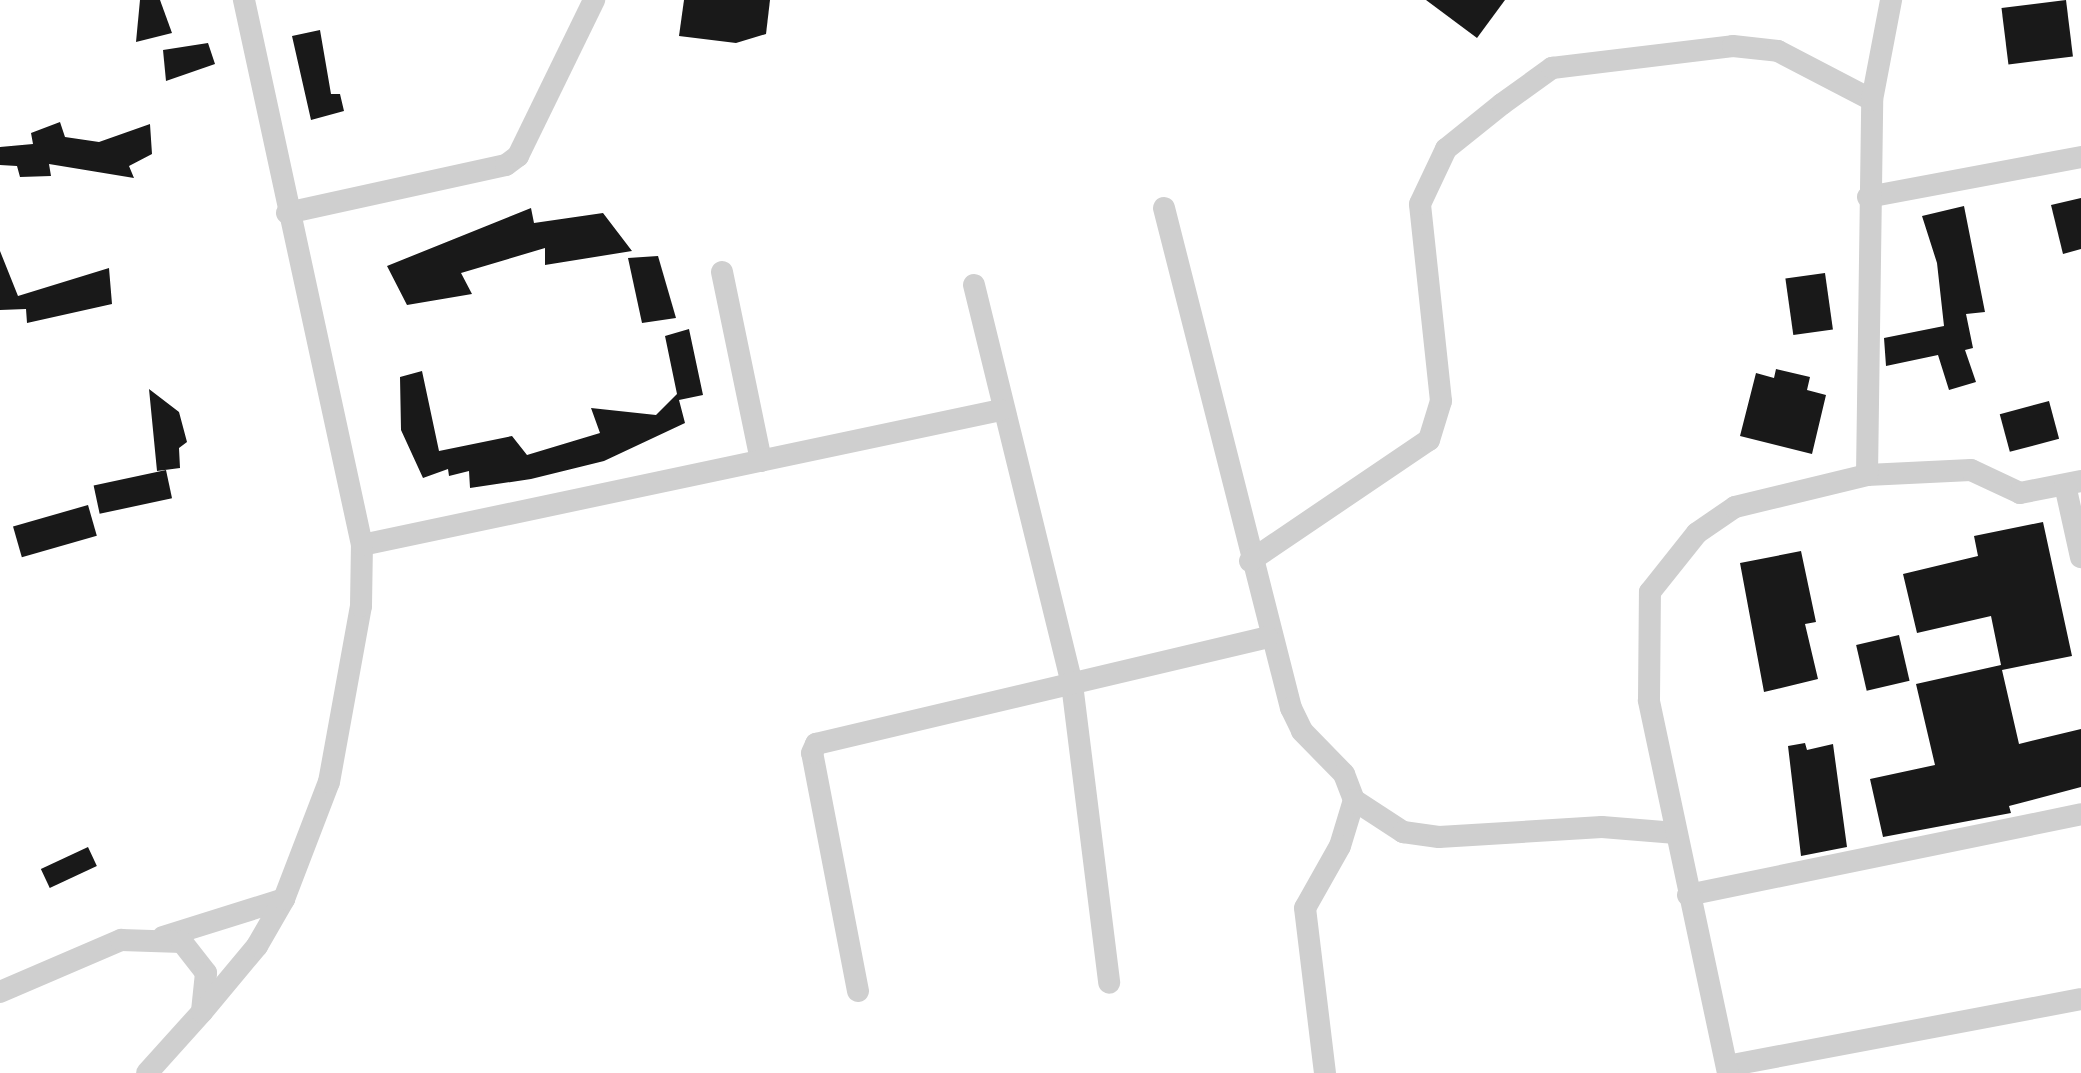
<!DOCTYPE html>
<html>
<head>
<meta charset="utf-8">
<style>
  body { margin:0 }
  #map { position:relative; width:2081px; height:1073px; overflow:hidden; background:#fff; font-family:"DejaVu Sans",sans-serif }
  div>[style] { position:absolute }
  .building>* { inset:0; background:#191919; transform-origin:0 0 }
  .street>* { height:22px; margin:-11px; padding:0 11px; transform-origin:11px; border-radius:11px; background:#cfcfcf }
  span { translate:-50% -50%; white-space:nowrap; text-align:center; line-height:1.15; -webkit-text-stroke:10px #fff; paint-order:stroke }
</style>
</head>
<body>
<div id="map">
  <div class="building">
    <div style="clip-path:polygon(140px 0,160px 0,172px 33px,136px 42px)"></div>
    <div style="clip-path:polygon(684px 0,770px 0,766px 34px,736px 43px,679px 36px)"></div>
    <div style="clip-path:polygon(1426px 0,1505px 0,1477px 38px)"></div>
    <div style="left:2066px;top:0;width:57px;height:65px;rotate:83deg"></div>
    <div style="clip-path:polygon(320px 30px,331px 94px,340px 94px,344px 111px,311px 120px,292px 36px)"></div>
    <div style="clip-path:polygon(208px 43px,215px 64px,166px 81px,163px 50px)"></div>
    <div style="clip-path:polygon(60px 122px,65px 137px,99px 142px,150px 124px,152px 154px,129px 166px,134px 178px,49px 164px,51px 176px,20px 177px,17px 166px,0 165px,0 147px,33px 144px,31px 133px)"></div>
    <div style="clip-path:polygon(2081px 198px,2081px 249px,2063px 254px,2051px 205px)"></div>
    <div style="clip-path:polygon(1964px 206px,1985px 312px,1966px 314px,1973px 348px,1965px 350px,1976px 382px,1949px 390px,1938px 355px,1886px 366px,1884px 338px,1944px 326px,1937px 263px,1922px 216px)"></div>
    <div style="clip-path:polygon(531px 208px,534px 223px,603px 213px,632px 251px,545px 265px,545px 248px,461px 273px,472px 294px,407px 305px,387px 266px)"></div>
    <div style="clip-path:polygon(0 251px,18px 296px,109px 268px,112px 304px,27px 323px,26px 309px,0 310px)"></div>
    <div style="clip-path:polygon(658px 256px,676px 318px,642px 323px,628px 258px)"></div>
    <div style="left:1825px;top:273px;width:57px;height:40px;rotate:82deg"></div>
    <div style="clip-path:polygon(689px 329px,703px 395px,679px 400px,685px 423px,604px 461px,531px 479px,470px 488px,469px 471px,449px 476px,448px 469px,423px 478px,401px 430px,400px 377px,422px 371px,439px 451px,512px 436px,527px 455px,600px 433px,591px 408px,656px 415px,677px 394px,665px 336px)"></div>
    <div style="clip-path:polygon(1776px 369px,1810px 377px,1807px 390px,1826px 395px,1812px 454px,1740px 436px,1756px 373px,1774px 378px)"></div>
    <div style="clip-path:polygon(149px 389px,179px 412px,187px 442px,179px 448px,180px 468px,157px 471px)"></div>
    <div style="left:2049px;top:401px;width:39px;height:51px;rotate:75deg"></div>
    <div style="left:166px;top:470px;width:29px;height:74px;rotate:78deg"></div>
    <div style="left:88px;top:505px;width:32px;height:78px;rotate:74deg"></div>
    <div style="clip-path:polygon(2043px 522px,2072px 656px,2002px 670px,2019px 744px,2081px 729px,2081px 787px,2009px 806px,2011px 813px,1883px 837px,1870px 779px,1935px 765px,1916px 684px,2001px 665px,1991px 616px,1917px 633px,1903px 574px,1978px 556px,1974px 536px)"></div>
    <div style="clip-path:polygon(1801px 551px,1816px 622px,1805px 624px,1818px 679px,1764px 692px,1740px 563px)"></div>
    <div style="left:1899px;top:635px;width:47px;height:44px;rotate:77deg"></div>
    <div style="clip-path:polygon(1805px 743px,1807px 750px,1833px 744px,1847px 847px,1801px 856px,1788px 746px)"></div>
    <div style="left:88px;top:847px;width:21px;height:52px;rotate:65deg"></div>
  </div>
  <div class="street">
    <div style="left:1868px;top:197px;width:217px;rotate:-10.6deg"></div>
    <div style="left:1164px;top:208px;width:516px;rotate:75.75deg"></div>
    <div style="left:1291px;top:708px;width:25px;rotate:64deg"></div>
    <div style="left:1302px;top:731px;width:60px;rotate:45.7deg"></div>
    <div style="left:1344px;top:774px;width:28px;rotate:69deg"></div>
    <div style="left:1354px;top:800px;width:48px;rotate:106.9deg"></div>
    <div style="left:1340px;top:846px;width:71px;rotate:119.4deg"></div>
    <div style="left:1305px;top:908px;width:166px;rotate:83.1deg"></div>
    <div style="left:287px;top:213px;width:224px;rotate:-12.4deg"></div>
    <div style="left:506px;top:165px;width:15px;rotate:-37deg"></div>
    <div style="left:518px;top:156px;width:174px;rotate:-64deg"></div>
    <div style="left:722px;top:272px;width:193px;rotate:78.3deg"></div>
    <div style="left:974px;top:285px;width:411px;rotate:76.2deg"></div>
    <div style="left:1072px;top:684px;width:301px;rotate:82.9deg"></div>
    <div style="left:1867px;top:475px;width:104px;rotate:-2.8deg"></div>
    <div style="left:1971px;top:470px;width:54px;rotate:25.1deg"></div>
    <div style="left:2020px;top:493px;width:62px;rotate:-11.1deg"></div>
    <div style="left:2065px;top:485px;width:74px;rotate:77.5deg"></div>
    <div style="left:362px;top:545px;width:653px;rotate:-11.93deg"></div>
    <div style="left:1250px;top:561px;width:216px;rotate:-34.1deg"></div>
    <div style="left:1429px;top:440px;width:41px;rotate:-72.9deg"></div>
    <div style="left:1441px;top:401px;width:198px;rotate:-96.1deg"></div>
    <div style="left:1420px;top:204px;width:61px;rotate:-64.7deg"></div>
    <div style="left:1446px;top:149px;width:72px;rotate:-38.8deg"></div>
    <div style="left:1502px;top:104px;width:62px;rotate:-35.8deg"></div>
    <div style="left:1552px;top:68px;width:182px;rotate:-6.9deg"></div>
    <div style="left:1733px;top:46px;width:45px;rotate:6.3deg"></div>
    <div style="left:1778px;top:51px;width:106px;rotate:27.5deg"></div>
    <div style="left:1354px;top:800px;width:59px;rotate:33.1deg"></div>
    <div style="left:1403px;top:832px;width:36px;rotate:8deg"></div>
    <div style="left:1439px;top:837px;width:163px;rotate:-3.5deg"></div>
    <div style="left:1602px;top:827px;width:74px;rotate:4.6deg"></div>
    <div style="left:1688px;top:895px;width:401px;rotate:-11.6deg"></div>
    <div style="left:163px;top:937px;width:127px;rotate:-17.4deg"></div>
    <div style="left:858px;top:991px;width:242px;rotate:-100.9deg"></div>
    <div style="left:812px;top:753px;width:10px;rotate:-66deg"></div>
    <div style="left:816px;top:744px;width:464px;rotate:-13.3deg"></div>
    <div style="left:0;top:992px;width:132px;rotate:-23.3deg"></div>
    <div style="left:121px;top:940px;width:61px;rotate:1.9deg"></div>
    <div style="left:182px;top:942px;width:39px;rotate:52deg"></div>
    <div style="left:206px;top:973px;width:39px;rotate:96deg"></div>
    <div style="left:202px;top:1012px;width:82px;rotate:132deg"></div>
    <div style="left:202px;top:1012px;width:86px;rotate:-50.2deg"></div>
    <div style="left:257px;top:946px;width:54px;rotate:-60.1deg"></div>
    <div style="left:284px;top:899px;width:125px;rotate:-69deg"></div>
    <div style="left:329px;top:782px;width:179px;rotate:-79.7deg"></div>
    <div style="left:361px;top:606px;width:61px;rotate:-89.1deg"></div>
    <div style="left:362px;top:545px;width:558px;rotate:-102.22deg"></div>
    <div style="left:1727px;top:1066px;width:360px;rotate:-10.7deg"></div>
    <div style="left:1728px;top:1073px;width:381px;rotate:-102deg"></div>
    <div style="left:1649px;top:700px;width:108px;rotate:-89.5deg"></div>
    <div style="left:1650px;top:592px;width:75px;rotate:-51.5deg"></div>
    <div style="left:1697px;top:533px;width:46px;rotate:-34.4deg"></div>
    <div style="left:1735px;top:507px;width:136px;rotate:-13.6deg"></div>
    <div style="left:1867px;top:475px;width:375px;rotate:-89.2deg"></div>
    <div style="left:1872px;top:100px;width:102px;rotate:-79.2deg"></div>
  </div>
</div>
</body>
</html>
